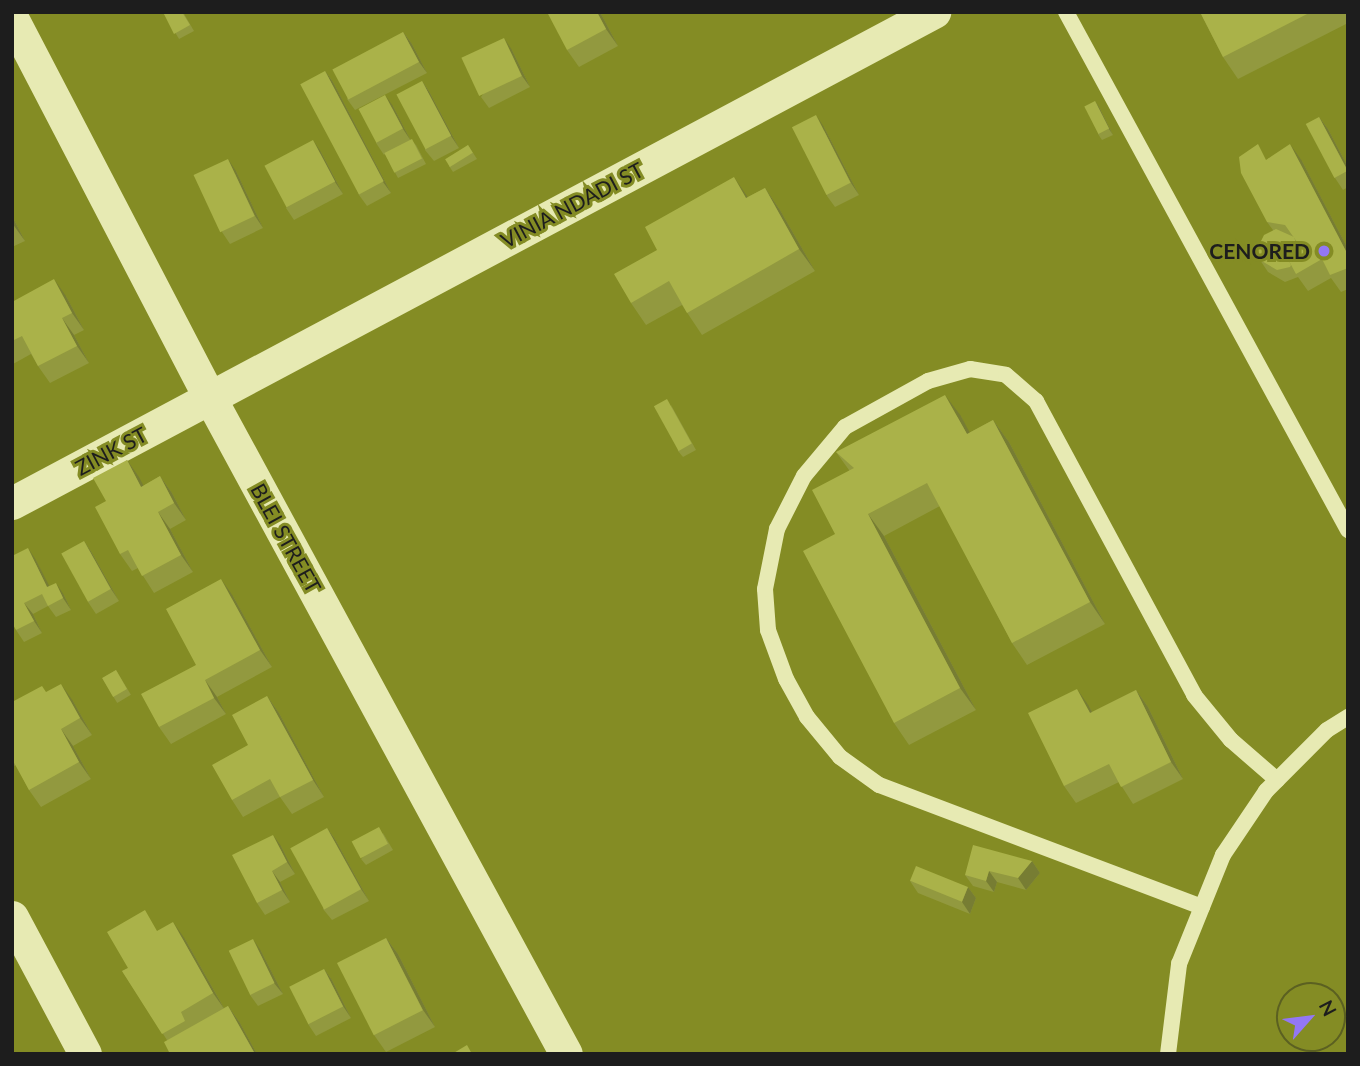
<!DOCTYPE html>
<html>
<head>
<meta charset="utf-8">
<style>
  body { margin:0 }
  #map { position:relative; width:1360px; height:1066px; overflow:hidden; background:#848c24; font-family:Lato,sans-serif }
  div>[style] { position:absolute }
  .service>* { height:16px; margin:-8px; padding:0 8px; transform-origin:8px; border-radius:8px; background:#e7eab3 }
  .minor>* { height:33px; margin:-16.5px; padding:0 16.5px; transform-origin:16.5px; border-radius:16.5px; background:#e7eab3 }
  .wall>* { inset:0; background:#92993f; transform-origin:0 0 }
  .shaded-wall>* { inset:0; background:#777d33 }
  .building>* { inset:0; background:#aab249; transform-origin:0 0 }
  .dots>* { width:19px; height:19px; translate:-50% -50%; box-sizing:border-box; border:4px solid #848c24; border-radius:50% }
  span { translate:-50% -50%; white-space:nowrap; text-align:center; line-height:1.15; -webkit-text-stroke:6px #848c24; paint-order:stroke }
  .street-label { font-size:21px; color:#1d1d1d }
  .poi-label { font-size:21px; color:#1d1d1d; font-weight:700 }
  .right { translate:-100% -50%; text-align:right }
  .frame { position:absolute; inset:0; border:14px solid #1d1d1d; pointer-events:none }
  .north { position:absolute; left:1276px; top:982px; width:70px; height:70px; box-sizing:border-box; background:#848c24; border:2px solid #5b6021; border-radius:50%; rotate:62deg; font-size:19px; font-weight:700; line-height:28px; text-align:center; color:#1d1d1d }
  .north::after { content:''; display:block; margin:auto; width:24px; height:32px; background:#9377f5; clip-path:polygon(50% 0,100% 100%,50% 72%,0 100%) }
</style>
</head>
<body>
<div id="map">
  <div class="service">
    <div style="left:1066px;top:12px;width:590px;rotate:61.44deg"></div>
    <div style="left:1202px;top:907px;width:345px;rotate:-159.3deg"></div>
    <div style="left:879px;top:785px;width:48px;rotate:-144.3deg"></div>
    <div style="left:840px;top:757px;width:52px;rotate:-129.5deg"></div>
    <div style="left:807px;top:717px;width:43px;rotate:-118.9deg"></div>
    <div style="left:786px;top:679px;width:52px;rotate:-110.2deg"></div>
    <div style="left:768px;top:630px;width:41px;rotate:-94.2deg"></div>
    <div style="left:765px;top:589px;width:61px;rotate:-78.7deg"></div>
    <div style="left:777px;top:529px;width:59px;rotate:-63deg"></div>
    <div style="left:804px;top:476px;width:64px;rotate:-50.1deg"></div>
    <div style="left:845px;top:427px;width:95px;rotate:-29deg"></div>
    <div style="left:928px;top:381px;width:44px;rotate:-15.9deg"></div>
    <div style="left:970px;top:369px;width:36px;rotate:9deg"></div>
    <div style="left:1006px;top:375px;width:40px;rotate:41deg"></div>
    <div style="left:1036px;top:401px;width:334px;rotate:61.7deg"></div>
    <div style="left:1194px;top:695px;width:58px;rotate:50.6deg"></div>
    <div style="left:1231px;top:740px;width:61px;rotate:41deg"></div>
    <div style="left:1168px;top:1054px;width:91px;rotate:-83deg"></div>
    <div style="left:1179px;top:964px;width:118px;rotate:-68deg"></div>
    <div style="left:1223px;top:855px;width:77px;rotate:-56.1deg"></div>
    <div style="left:1266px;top:791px;width:86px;rotate:-45deg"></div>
    <div style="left:1327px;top:730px;width:25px;rotate:-32deg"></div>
  </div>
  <div class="minor">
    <div style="left:12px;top:18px;width:428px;rotate:62.5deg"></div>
    <div style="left:210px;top:398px;width:746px;rotate:61.51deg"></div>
    <div style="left:12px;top:503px;width:1045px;rotate:-28.04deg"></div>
    <div style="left:12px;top:917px;width:155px;rotate:61.9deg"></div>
  </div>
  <div class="wall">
    <div style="clip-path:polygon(163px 12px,183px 12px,194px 31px,179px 39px)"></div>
    <div style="clip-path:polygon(600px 12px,618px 46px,579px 67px,567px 50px)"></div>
    <div style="clip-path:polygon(1200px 12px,1348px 12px,1348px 23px,1238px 79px,1223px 57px)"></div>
    <div style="clip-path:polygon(403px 32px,412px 44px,427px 73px,355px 110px,347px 99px)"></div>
    <div style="clip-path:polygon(512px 50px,530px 87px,489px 108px,481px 97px)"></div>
    <div style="clip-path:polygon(325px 71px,333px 82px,391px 193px,367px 206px,359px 195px)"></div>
    <div style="clip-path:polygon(422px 81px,430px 93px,459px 148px,434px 161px,425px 150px)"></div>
    <div style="clip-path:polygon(1095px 101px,1099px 107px,1113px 135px,1102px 140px,1098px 134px)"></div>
    <div style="clip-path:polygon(393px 106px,410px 139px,416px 145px,426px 164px,398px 178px,385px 154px,384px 155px,376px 143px)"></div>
    <div style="clip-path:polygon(1319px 117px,1328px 129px,1348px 167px,1348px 187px,1343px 190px,1335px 178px)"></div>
    <div style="clip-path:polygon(824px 127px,859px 195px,835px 207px,827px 196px)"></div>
    <div style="clip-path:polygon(468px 145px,477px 159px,453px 172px,449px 166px)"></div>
    <div style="clip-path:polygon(321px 152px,343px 194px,294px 220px,286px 208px)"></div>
    <div style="clip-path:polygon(1268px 158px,1302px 161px,1348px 249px,1348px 289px,1341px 292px,1331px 278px,1308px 291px,1298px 277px,1285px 282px,1268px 272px,1260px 260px,1273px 230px,1267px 222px)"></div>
    <div style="clip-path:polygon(236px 171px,263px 228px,230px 244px,222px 232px)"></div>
    <div style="clip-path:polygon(765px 188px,780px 210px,815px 271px,702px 335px,682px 305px,646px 325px,631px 303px,748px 197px)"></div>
    <div style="clip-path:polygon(12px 216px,25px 241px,12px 247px)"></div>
    <div style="clip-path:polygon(66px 296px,84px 330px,74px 335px,89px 363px,50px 383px,38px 366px,31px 354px,13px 364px,12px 362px,12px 302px)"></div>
    <div style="clip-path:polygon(671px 405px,696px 450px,683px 457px,678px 451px)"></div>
    <div style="clip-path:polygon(961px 416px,969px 433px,993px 420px,1009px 442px,1105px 624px,1027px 665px,1012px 643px,940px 506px,884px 536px,976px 710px,909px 745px,894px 723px,849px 470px,836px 452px)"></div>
    <div style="clip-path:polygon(127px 460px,143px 486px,160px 476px,172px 493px,186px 520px,170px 529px,193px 572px,154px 593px,138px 568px,132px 571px,120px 554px,106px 501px)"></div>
    <div style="clip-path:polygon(84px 541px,92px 553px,119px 601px,96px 614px,88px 602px)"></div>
    <div style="clip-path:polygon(36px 560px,49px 587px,64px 595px,71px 610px,56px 617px,48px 606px,33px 614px,42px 633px,24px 642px,16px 630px)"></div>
    <div style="clip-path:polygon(233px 596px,272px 667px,217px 697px,226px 714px,171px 744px,159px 727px,196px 665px)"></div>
    <div style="left:116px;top:670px;width:29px;height:16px;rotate:59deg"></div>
    <div style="clip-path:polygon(1136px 690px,1148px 707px,1183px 779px,1133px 804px,1119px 782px,1076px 803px,1064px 786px,1089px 706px,1092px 712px)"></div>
    <div style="clip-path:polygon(46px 692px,73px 701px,92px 735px,73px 746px,91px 779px,41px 807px,29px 790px,16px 765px,12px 767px,12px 702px)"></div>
    <div style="clip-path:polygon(267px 696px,279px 713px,324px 797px,292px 814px,280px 797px,243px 817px,232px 800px,248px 745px)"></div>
    <div style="clip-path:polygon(327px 828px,335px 839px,369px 901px,332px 920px,323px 909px)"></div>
    <div style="clip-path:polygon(383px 833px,393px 850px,366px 865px,361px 859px)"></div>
    <div style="clip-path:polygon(281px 846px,295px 874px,280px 882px,290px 902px,265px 915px,257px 903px)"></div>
    <div style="clip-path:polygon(1032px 861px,1040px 873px,1026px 890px,997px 882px,994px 892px,973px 886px,965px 875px)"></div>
    <div style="clip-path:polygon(910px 881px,968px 887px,976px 898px,970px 914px,918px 893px)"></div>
    <div style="clip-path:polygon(159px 930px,185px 939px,224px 1008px,228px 1006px,240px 1023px,257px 1054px,170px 1054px,167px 1040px,122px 971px,128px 968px)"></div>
    <div style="clip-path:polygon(386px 938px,398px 954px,435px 1027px,386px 1052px,374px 1035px)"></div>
    <div style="clip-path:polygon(261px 951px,283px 994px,258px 1006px,250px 995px)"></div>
    <div style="clip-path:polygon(324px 969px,332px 980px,351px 1018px,316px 1036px,308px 1024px)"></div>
  </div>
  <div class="shaded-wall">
    <div style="clip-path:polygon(597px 12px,600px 12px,618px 46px,606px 29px)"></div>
    <div style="clip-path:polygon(403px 32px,412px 44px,427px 73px,419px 62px)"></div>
    <div style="clip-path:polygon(504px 38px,512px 50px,530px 87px,522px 76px)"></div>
    <div style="clip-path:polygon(325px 71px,333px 82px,391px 193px,383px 182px)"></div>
    <div style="clip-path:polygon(422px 81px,430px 93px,459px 148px,451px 136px)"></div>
    <div style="clip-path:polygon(385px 95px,393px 106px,411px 141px,403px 129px)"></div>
    <div style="clip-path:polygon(1095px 101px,1099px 107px,1113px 135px,1109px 129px)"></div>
    <div style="clip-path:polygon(816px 115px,824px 127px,859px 195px,851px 183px)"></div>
    <div style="clip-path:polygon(1319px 117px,1328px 129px,1348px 167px,1348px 171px)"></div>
    <div style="clip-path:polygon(313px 140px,321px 152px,343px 194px,335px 182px)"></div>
    <div style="clip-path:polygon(1290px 144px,1302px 161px,1348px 249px,1348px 255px)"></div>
    <div style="clip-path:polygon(228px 159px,236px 171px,263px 228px,255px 216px)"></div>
    <div style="clip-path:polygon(734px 177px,749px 199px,746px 198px)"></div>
    <div style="clip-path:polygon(765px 188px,780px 210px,815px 271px,799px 249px)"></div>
    <div style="clip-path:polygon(12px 216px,25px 241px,12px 223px)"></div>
    <div style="clip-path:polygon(54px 279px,66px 296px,84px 330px,72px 313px)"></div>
    <div style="clip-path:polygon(62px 318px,74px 335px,89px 363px,77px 346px)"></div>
    <div style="clip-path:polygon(945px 395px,961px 416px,982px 456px,967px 434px)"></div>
    <div style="clip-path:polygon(993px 420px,1009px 442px,1105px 624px,1090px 602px)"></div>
    <div style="clip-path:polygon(127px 460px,139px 477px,153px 504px,141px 487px)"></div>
    <div style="clip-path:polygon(160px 476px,172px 493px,186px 520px,174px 503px)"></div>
    <div style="clip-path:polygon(158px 512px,170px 529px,193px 572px,181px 555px)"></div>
    <div style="clip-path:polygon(868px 514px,884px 536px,976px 710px,960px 688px)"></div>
    <div style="clip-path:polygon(84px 541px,92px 553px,119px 601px,111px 589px)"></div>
    <div style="clip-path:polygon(28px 548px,36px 560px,56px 599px,47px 587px)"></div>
    <div style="clip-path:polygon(221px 579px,233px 596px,272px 667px,260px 650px)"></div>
    <div style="clip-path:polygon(56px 583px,64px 595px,71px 610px,63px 598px)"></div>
    <div style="clip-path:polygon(24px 603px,33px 614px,42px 633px,34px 621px)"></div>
    <div style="clip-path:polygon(205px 680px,217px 697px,226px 714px,214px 698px)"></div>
    <div style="clip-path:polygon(61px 684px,73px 701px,92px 735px,80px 718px)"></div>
    <div style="clip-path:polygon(1077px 689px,1089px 706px,1101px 730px,1090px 713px)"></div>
    <div style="clip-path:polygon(1136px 690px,1148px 707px,1183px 779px,1171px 762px)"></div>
    <div style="clip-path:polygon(267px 696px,279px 713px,324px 797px,313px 780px)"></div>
    <div style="clip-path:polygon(61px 729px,73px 746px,91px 779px,79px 762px)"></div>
    <div style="clip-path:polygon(327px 828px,335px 839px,369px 901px,361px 889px)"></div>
    <div style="clip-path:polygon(273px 835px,281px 846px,295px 874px,287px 862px)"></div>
    <div style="clip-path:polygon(1032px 861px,1040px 873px,1026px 890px,1018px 878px)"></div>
    <div style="clip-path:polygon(272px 871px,280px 882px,290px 902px,282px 890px)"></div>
    <div style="clip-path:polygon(989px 871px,997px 882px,994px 892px,986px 881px)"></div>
    <div style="clip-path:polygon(968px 887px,976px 898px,970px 914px,962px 902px)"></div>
    <div style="clip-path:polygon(173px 922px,185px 939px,225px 1010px,213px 993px)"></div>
    <div style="clip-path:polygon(386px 938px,398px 954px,435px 1027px,423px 1010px)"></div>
    <div style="clip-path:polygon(253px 939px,261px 951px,283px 994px,274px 983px)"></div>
    <div style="clip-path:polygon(324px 969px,332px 980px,351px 1018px,343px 1006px)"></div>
    <div style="clip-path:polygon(228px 1006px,240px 1023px,257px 1054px,255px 1054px)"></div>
  </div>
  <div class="building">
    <div style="clip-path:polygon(163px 12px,182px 12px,190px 25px,174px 34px)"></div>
    <div style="clip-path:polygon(547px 12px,597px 12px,606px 29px,567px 50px)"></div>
    <div style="clip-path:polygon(1200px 12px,1311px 12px,1223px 57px)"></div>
    <div style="left:403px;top:32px;width:34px;height:80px;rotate:62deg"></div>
    <div style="left:504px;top:38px;width:42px;height:47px;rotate:65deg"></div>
    <div style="left:325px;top:71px;width:125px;height:28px;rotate:62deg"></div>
    <div style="left:422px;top:81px;width:62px;height:29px;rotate:62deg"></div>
    <div style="left:385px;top:95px;width:38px;height:30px;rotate:62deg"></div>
    <div style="left:1095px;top:101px;width:31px;height:12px;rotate:63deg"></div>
    <div style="left:816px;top:115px;width:76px;height:27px;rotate:63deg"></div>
    <div style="left:1319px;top:117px;width:61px;height:15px;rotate:62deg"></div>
    <div style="left:412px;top:139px;width:22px;height:31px;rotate:63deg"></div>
    <div style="left:313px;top:140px;width:47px;height:55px;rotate:62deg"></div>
    <div style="clip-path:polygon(1258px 144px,1266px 160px,1290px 144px,1348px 255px,1348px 268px,1330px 275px,1322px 259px,1296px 274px,1289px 261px,1297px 242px,1285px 225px,1267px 222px,1241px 173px,1239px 157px)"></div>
    <div style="left:468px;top:145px;width:9px;height:27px;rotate:58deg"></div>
    <div style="left:228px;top:159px;width:63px;height:38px;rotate:65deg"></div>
    <div style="clip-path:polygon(734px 177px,746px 198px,765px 188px,799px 249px,687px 313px,669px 281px,631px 303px,614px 274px,657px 250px,645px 227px)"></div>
    <div style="clip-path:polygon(1276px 229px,1294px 237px,1296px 243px,1289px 261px,1291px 265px,1290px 267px,1277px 270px,1260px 260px,1258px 247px,1264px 235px)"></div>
    <div style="clip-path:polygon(54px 279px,72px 313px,62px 318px,77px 346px,38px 366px,22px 336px,12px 341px,12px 302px)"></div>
    <div style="clip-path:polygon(945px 395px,967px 434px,993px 420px,1090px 602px,1012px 643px,927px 483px,868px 514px,960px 688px,894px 723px,803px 551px,835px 534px,812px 490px,854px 468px,836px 452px)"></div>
    <div style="left:667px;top:399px;width:51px;height:15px;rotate:61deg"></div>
    <div style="clip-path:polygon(127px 460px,141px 487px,160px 476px,174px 503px,158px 512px,181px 555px,142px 576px,128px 550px,120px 554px,95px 507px,106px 501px,93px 478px)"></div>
    <div style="left:84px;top:541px;width:55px;height:26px;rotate:61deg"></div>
    <div style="clip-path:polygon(28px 548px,47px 587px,56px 583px,63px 598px,48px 606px,42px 594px,24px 603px,34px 621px,16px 630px,12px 623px,12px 556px)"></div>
    <div style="clip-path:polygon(221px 579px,260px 650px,205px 680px,214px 698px,159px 727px,141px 694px,196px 665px,166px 609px)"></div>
    <div style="left:116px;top:670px;width:22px;height:16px;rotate:60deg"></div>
    <div style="clip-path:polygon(61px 684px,80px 718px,61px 729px,79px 762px,29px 790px,12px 759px,12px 702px,42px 686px,46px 692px)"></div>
    <div style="clip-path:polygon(1077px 689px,1090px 713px,1136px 690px,1171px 762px,1121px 787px,1109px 764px,1064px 786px,1028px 713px)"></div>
    <div style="clip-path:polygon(267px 696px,313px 780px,280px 797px,270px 779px,232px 800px,212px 765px,248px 745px,232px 715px)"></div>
    <div style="left:379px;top:827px;width:19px;height:31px;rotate:62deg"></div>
    <div style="left:327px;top:828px;width:70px;height:42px;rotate:61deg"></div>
    <div style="clip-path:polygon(273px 835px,287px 862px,272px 871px,282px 890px,257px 903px,232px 855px)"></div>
    <div style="clip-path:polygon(973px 845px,1032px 861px,1018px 878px,989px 871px,986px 881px,965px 875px)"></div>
    <div style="left:916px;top:866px;width:56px;height:16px;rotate:22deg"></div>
    <div style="clip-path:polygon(145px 910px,157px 931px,173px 922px,213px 993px,181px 1012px,185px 1021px,162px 1034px,122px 971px,128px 968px,107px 932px)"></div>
    <div style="left:386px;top:938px;width:81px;height:55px;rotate:63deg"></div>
    <div style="left:253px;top:939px;width:49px;height:27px;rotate:64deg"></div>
    <div style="left:324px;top:969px;width:42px;height:39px;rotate:63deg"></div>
    <div style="clip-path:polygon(228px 1006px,255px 1054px,170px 1054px,164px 1042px)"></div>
    <div style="clip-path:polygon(467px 1045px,472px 1054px,452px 1054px)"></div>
  </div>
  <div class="dots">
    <div style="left:1324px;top:251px;background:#9377f5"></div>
  </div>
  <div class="street-label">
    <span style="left:572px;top:205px;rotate:-28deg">VINIA NDADI ST</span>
    <span style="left:111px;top:451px;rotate:-28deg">ZINK ST</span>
    <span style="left:286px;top:538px;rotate:61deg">BLEI STREET</span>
  </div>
  <div class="poi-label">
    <span class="right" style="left:1310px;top:251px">CENORED</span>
  </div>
  <div class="frame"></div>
  <div class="north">N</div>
</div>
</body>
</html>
